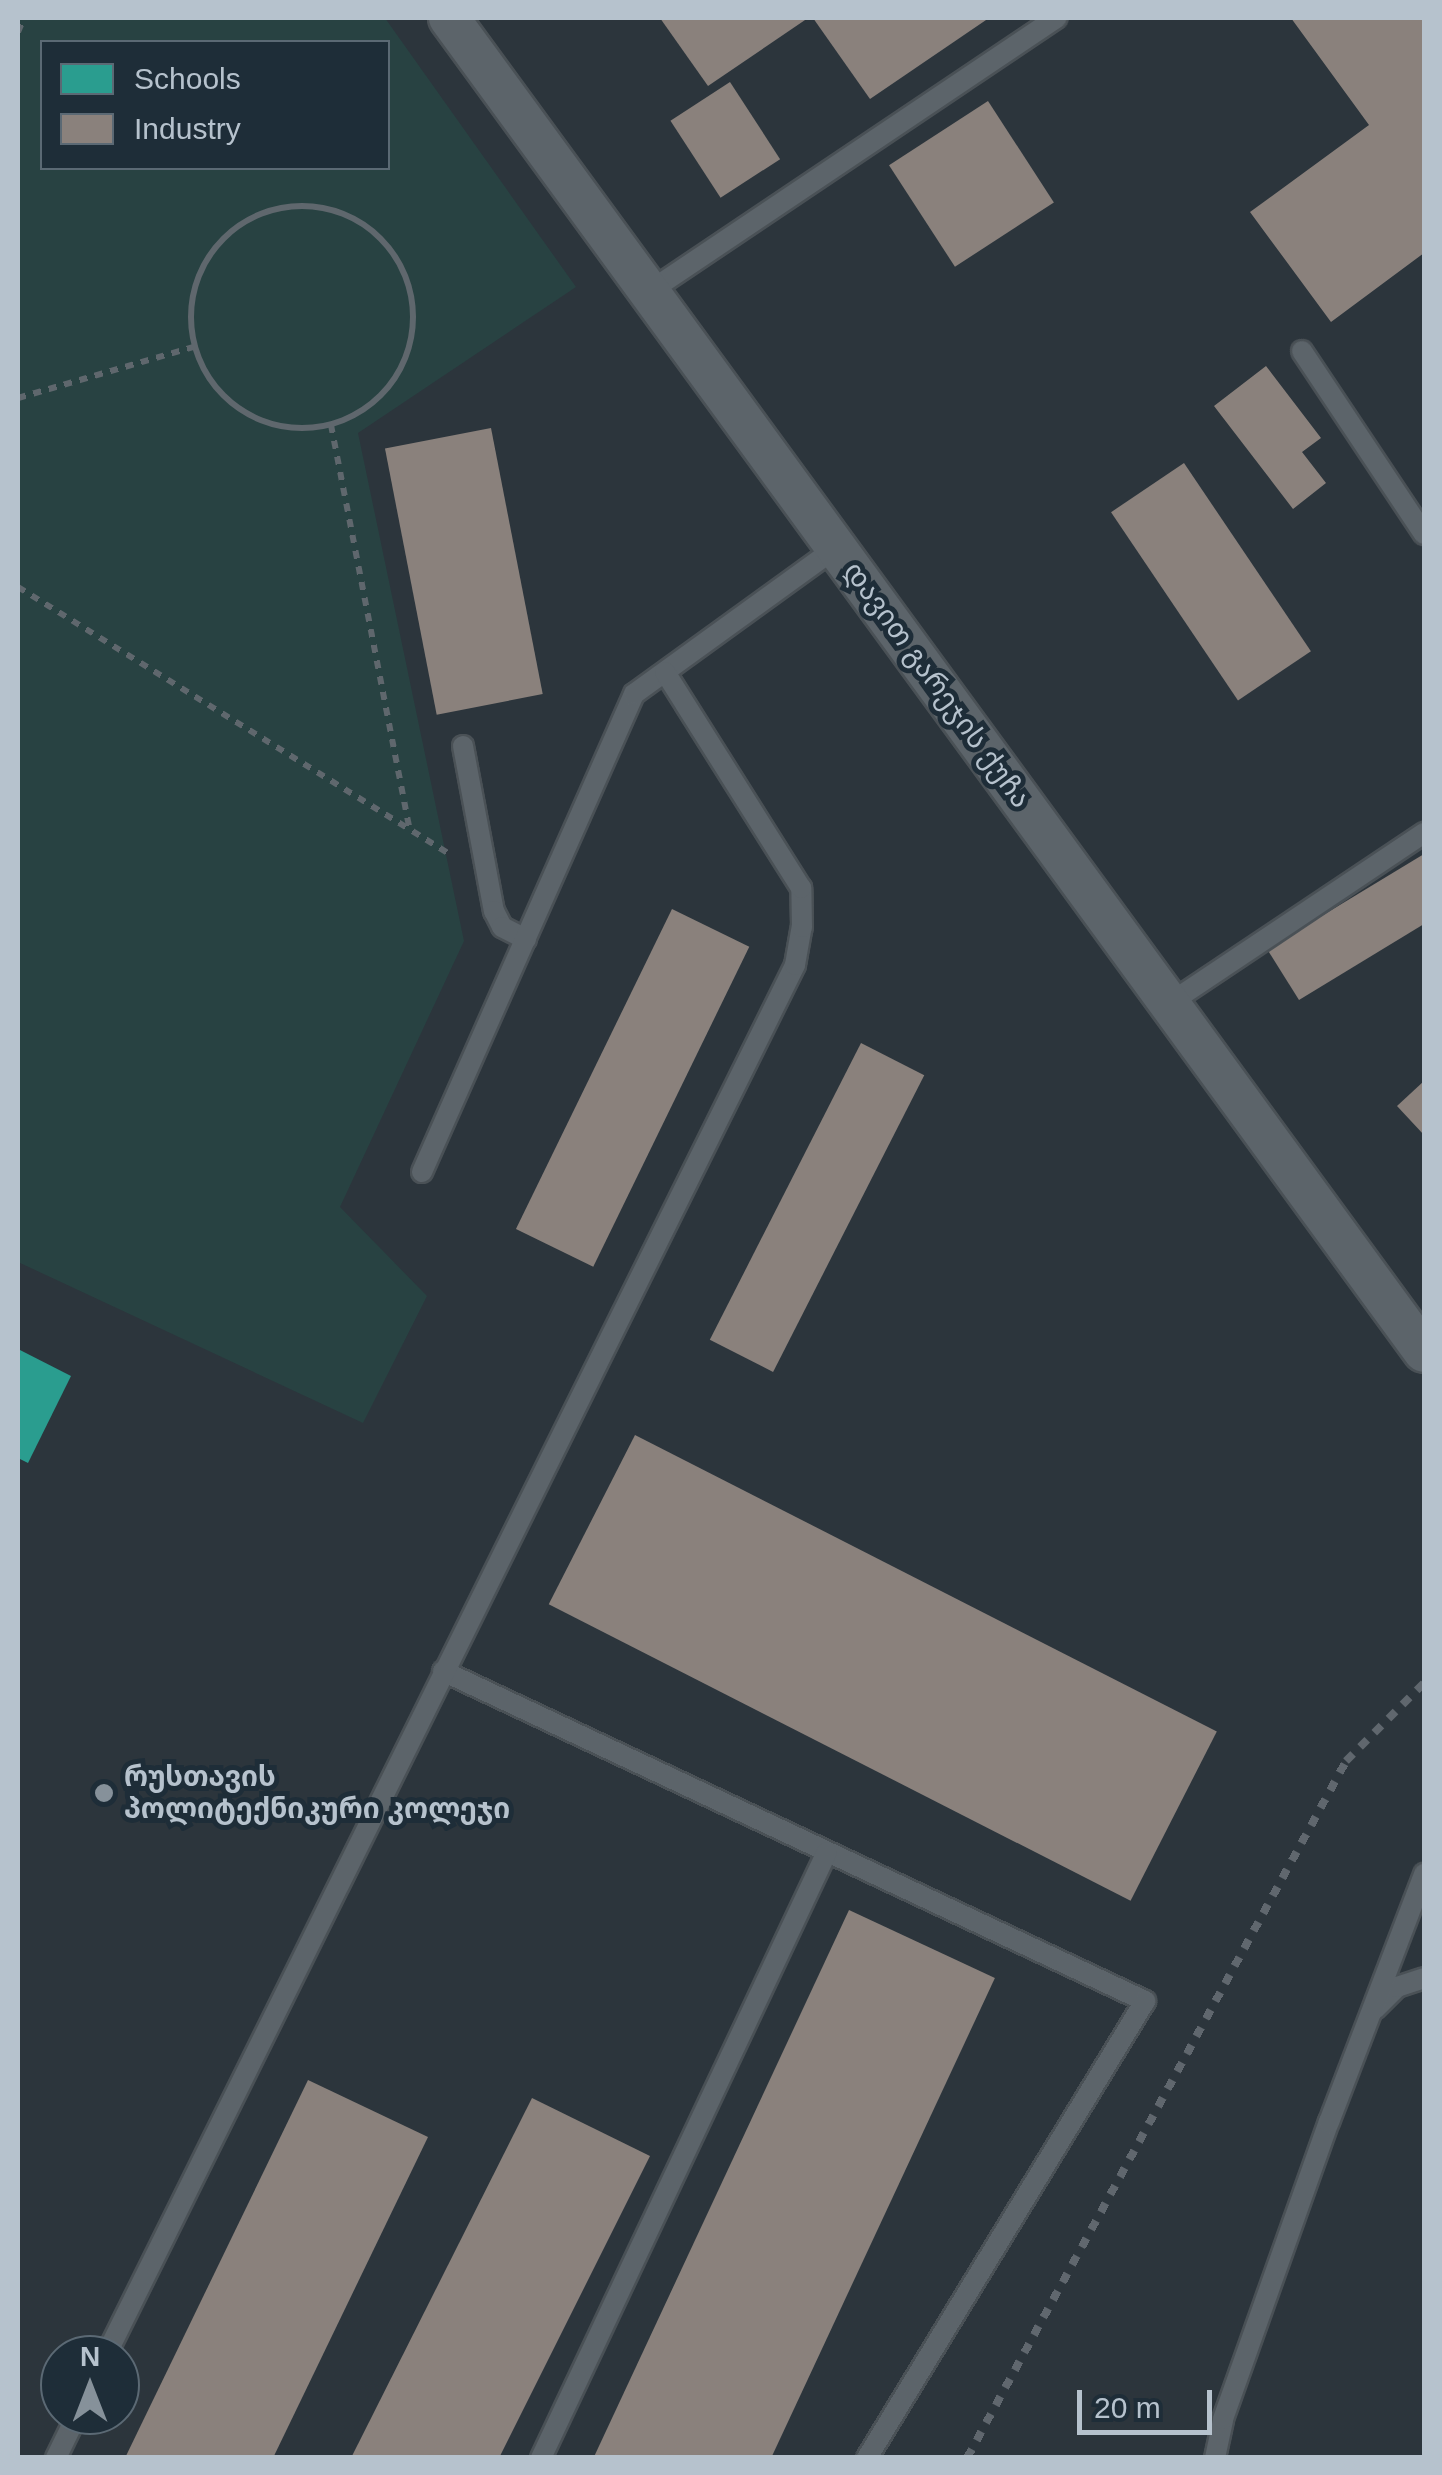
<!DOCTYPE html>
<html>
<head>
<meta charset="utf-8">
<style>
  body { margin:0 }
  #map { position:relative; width:1442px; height:2475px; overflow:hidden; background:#2c353c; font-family:Arial,"Noto Sans Georgian",sans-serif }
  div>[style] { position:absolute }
  .green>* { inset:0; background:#284242 }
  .schools>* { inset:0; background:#2a9d8f }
  .industry>* { inset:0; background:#8a817c; transform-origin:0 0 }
  .path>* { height:6px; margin-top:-3px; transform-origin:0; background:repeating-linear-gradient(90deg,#5f676d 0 8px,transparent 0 16px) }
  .path>.ring { margin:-3px; padding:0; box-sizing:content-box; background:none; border:6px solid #5f676d; border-radius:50% }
  .roads { filter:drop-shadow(2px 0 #4a5156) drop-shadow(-2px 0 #4a5156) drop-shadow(0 2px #4a5156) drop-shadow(0 -2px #4a5156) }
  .lane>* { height:20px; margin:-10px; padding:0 10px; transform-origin:10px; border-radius:10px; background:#5c646a }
  .street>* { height:40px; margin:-20px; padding:0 20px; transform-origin:20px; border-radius:20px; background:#5c646a }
  .rail>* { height:8px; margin-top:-4px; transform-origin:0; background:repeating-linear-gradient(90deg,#60676e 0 10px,transparent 0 20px) }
  .dots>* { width:28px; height:28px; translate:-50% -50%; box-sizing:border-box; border:5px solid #1e2d38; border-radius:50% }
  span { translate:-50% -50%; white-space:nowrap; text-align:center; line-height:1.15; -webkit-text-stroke:10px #1e2d38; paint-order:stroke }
  .street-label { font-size:28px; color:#b6c2cd }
  .poi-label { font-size:28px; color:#b6c2cd; font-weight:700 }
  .left { translate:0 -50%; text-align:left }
  .frame { position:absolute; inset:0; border:20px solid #b6c2cd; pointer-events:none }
  .legend { position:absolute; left:40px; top:40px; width:350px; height:130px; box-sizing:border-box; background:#1e2d38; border:2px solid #5b6974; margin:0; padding:12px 18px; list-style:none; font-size:30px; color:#b6c2cd }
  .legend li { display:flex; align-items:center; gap:20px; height:50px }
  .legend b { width:50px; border:2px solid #5b6974 }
  .north { position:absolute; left:40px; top:2335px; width:100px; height:100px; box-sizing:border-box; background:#1e2d38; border:2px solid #5b6974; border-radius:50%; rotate:0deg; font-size:28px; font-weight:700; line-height:40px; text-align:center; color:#b6c2cd }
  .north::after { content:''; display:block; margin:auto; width:35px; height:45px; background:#86919a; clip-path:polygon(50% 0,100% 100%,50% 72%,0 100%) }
  .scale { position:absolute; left:1077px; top:2390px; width:135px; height:45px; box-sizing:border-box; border:5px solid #b6c2cd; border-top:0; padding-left:12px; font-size:30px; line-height:35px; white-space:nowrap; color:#b6c2cd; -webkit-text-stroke:8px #1e2d38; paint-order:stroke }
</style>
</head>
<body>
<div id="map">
  <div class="green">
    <div style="clip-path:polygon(evenodd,18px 18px,385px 18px,576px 287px,358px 433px,464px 941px,340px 1207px,427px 1296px,363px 1423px,18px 1262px,18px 18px,42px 42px,388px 42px,388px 168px,42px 168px,42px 42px)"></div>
  </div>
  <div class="schools">
    <div style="clip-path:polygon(18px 1349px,71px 1376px,28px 1463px,18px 1458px)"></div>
  </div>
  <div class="industry">
    <div style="clip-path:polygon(660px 18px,808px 18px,708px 86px)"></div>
    <div style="clip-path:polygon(813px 18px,989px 18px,870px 99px)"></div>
    <div style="clip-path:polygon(1291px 18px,1424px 18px,1424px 253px,1331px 322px,1250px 212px,1369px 125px)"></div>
    <div style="left:730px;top:82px;width:92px;height:71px;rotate:57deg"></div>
    <div style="left:988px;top:101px;width:121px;height:118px;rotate:57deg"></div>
    <div style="clip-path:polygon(1266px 366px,1321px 438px,1302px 452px,1326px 483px,1293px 509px,1214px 406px)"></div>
    <div style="left:491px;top:428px;width:271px;height:108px;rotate:79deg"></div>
    <div style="left:1184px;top:463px;width:227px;height:88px;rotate:56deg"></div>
    <div style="clip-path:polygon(1424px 854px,1424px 924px,1299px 1000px,1267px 949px)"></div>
    <div style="left:672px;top:909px;width:86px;height:356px;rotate:26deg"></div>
    <div style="left:861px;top:1043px;width:71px;height:333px;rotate:27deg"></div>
    <div style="clip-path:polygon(1424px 1081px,1424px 1135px,1397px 1106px)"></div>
    <div style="left:635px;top:1435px;width:653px;height:190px;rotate:27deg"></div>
    <div style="left:849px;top:1910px;width:161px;height:605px;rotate:25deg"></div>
    <div style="clip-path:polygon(308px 2080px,428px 2137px,273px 2458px,125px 2458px)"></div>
    <div style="clip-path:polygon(532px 2098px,650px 2156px,499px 2458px,351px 2458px)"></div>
  </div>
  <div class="path">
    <div style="left:18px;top:32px;width:15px;rotate:-67deg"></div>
    <div class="ring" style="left:191px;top:206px;width:216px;height:216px"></div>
    <div style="left:18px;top:398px;width:183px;rotate:-16.2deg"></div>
    <div style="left:331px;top:425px;width:414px;rotate:79deg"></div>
    <div style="left:18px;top:587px;width:509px;rotate:31.75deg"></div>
  </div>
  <div class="roads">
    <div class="lane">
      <div style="left:650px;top:291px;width:490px;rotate:-33.9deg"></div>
      <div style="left:1302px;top:351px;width:220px;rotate:56.3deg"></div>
      <div style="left:463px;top:746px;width:168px;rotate:79.4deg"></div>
      <div style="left:494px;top:911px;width:18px;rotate:63deg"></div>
      <div style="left:502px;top:927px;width:27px;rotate:27deg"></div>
      <div style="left:1170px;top:1003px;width:306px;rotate:-33.8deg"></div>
      <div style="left:422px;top:1172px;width:523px;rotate:-66.08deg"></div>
      <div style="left:634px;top:694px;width:249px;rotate:-35.9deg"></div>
      <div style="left:443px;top:1671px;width:776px;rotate:25.18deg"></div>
      <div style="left:1145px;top:2001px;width:535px;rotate:121.31deg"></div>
      <div style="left:1375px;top:2009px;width:31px;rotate:-45deg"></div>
      <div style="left:1397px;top:1987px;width:28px;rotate:-18deg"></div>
      <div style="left:106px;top:2355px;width:1551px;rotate:-63.63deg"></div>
      <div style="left:795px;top:965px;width:39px;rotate:-80deg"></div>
      <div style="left:802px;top:927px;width:39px;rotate:-91deg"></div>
      <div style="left:801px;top:888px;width:255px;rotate:-122.2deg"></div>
      <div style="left:56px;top:2458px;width:48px;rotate:-64deg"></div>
      <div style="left:541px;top:2458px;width:670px;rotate:-64.74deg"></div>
      <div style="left:1215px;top:2458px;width:40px;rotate:-78deg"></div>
      <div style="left:1223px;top:2419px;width:315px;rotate:-70.4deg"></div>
      <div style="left:1329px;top:2122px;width:266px;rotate:-69deg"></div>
    </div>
    <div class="street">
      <div style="left:449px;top:18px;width:1652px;rotate:53.84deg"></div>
    </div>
  </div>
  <div class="rail">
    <div style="left:967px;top:2458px;width:793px;rotate:-61.46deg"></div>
    <div style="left:1346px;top:1761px;width:110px;rotate:-45deg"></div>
  </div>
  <div class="dots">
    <div style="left:104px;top:1793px;background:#86919a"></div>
  </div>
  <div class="street-label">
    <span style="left:937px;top:685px;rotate:54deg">დავით გარეჯის ქუჩა</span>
  </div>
  <div class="poi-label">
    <span class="left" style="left:124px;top:1793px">რუსთავის<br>პოლიტექნიკური კოლეჯი</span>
  </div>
  <div class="frame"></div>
  <ul class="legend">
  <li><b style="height:28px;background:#2a9d8f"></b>Schools</li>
  <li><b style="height:28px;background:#8a817c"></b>Industry</li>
  </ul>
  <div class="north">N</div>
  <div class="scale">20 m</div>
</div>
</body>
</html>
